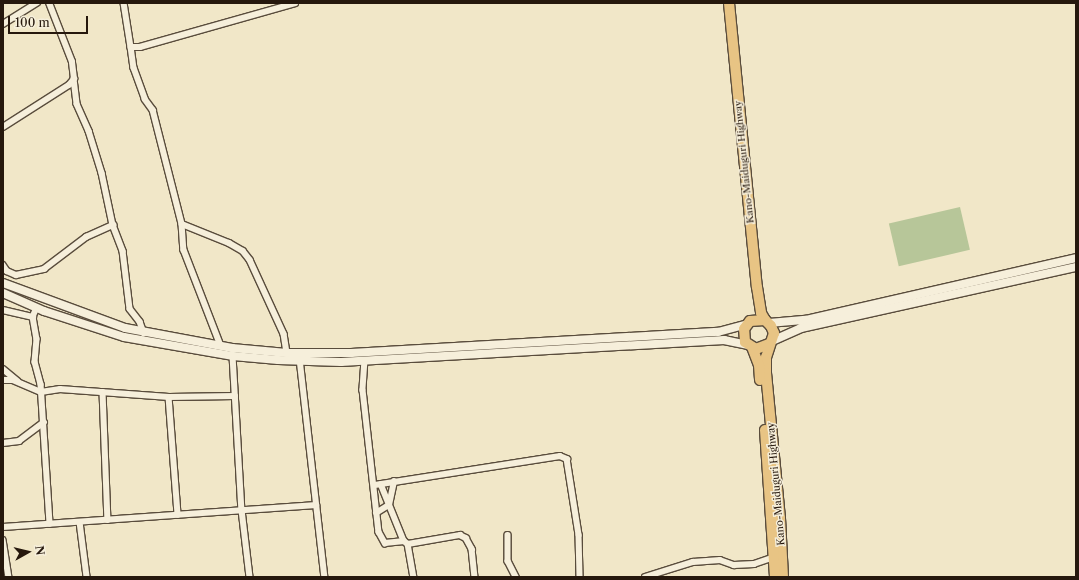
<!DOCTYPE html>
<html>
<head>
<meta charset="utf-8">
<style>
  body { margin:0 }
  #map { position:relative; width:1079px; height:580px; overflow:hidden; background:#f1e7c8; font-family:"Libre Caslon Text",serif }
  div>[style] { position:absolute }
  .green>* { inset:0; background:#b7c699; transform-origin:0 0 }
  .roads { filter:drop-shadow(1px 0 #594c3c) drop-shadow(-1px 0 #594c3c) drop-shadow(0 1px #594c3c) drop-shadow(0 -1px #594c3c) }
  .street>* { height:5.5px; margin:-2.75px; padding:0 2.75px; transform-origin:2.75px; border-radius:2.75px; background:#f6efdb }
  .secondary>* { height:8px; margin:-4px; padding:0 4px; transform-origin:4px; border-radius:4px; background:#f6efdb }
  .highway>* { height:10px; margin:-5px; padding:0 5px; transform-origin:5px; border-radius:5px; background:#e8c484 }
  span { translate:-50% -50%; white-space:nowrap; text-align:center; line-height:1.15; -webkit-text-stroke:3px #f6efdb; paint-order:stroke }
  .street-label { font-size:10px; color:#26180d }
  .frame { position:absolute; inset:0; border:4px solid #26180d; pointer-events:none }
  .north { position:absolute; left:8px; top:532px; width:40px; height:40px; -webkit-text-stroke:3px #f6efdb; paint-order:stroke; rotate:82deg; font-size:11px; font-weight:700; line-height:16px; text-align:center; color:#26180d }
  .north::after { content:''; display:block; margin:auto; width:14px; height:18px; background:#26180d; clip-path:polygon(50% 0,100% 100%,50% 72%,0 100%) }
  .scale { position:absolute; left:8px; top:16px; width:80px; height:18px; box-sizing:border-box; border:2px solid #26180d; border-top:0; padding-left:5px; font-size:12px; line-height:14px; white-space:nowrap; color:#26180d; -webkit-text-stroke:3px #f6efdb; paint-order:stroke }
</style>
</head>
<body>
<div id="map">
  <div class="green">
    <div style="left:960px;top:207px;width:44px;height:73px;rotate:77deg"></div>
  </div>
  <div class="roads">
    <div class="street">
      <div style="left:124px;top:3px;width:45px;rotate:81deg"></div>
      <div style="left:131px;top:47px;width:9px"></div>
      <div style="left:140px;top:47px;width:161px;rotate:-15.8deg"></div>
      <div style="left:3px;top:24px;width:40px;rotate:-32deg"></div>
      <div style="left:131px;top:47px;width:21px;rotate:82deg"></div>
      <div style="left:134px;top:68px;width:33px;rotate:70deg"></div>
      <div style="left:145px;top:99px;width:14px;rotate:54deg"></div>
      <div style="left:153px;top:110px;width:118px;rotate:75.7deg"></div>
      <div style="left:182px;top:224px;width:26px;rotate:86deg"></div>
      <div style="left:184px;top:250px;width:103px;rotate:68.9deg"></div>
      <div style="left:74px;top:79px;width:25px;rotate:83deg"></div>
      <div style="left:77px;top:104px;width:30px;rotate:66deg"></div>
      <div style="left:89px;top:131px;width:44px;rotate:72.8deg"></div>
      <div style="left:102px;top:173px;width:53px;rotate:78.1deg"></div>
      <div style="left:113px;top:225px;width:28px;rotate:69deg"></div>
      <div style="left:123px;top:251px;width:58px;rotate:83.1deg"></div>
      <div style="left:130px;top:309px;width:16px;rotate:52deg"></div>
      <div style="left:140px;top:322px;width:12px;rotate:70deg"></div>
      <div style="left:3px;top:127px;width:78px;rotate:-32.5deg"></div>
      <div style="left:69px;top:85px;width:8px;rotate:-50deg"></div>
      <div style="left:74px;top:79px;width:17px;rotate:-97deg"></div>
      <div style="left:72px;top:62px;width:63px;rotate:-111.3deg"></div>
      <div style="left:182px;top:224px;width:51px;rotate:22deg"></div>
      <div style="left:229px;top:243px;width:16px;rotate:30deg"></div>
      <div style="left:243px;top:251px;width:11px;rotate:52deg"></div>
      <div style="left:250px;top:260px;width:81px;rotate:65.3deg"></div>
      <div style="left:284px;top:334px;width:19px;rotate:81deg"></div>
      <div style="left:3px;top:265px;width:7px;rotate:56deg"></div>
      <div style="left:7px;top:271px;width:10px;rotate:24deg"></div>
      <div style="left:16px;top:275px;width:29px;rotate:-12deg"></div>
      <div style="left:44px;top:269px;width:53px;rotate:-37.3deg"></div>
      <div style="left:86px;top:237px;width:30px;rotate:-24deg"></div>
      <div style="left:37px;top:308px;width:10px;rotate:114deg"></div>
      <div style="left:33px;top:317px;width:22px;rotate:80deg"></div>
      <div style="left:37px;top:339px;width:23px;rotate:95deg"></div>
      <div style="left:35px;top:362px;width:23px;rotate:75deg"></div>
      <div style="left:41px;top:384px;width:140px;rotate:86.3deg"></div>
      <div style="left:3px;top:310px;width:31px;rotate:13deg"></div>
      <div style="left:233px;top:356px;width:154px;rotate:86.7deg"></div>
      <div style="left:242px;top:510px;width:67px;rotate:83.2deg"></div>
      <div style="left:300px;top:359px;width:219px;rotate:83.5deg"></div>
      <div style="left:365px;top:360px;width:30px;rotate:94deg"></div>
      <div style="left:363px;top:390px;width:143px;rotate:83.6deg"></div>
      <div style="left:379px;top:532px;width:13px;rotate:61deg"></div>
      <div style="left:385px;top:543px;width:19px;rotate:-6deg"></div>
      <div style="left:404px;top:541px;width:5px;rotate:37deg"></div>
      <div style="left:408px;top:544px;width:34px;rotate:80deg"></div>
      <div style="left:3px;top:369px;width:19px;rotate:39deg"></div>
      <div style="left:3px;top:380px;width:10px"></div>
      <div style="left:13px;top:380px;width:30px;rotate:23deg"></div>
      <div style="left:41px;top:392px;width:19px;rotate:-9deg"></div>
      <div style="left:60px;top:389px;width:109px;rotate:4.2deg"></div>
      <div style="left:169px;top:397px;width:66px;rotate:-0.9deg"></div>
      <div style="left:103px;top:392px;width:128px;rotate:87.8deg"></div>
      <div style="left:169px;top:397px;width:118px;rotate:85.6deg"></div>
      <div style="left:3px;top:443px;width:16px;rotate:-7deg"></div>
      <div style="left:19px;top:441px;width:31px;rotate:-37deg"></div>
      <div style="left:381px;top:484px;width:61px;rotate:68deg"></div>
      <div style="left:375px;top:485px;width:187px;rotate:-8.9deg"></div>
      <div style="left:560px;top:456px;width:8px;rotate:23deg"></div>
      <div style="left:567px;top:459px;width:77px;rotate:81deg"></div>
      <div style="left:579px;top:535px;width:42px;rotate:88.6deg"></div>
      <div style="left:376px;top:513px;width:15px;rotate:-32deg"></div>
      <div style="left:389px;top:505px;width:24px;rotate:-78deg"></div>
      <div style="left:80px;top:522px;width:55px;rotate:82.7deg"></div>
      <div style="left:3px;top:527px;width:314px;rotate:-4deg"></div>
      <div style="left:508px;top:535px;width:26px;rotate:90deg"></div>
      <div style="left:508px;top:561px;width:18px;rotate:63deg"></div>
      <div style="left:3px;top:540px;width:37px;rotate:81deg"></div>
      <div style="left:408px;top:544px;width:53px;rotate:-9.8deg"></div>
      <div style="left:460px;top:535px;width:7px;rotate:27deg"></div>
      <div style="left:466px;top:538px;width:13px;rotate:61deg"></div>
      <div style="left:472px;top:549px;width:28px;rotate:84deg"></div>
      <div style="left:645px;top:577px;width:50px;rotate:-17.4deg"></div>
      <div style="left:693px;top:562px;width:27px;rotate:-4deg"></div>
      <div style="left:720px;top:560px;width:15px;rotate:20deg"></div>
      <div style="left:734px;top:565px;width:20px;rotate:-3deg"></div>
      <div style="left:754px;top:564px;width:21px;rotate:-19deg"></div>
    </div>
    <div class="secondary">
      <div style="left:3px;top:283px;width:130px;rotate:20.2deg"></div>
      <div style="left:125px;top:328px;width:109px;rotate:10.6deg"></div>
      <div style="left:232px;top:348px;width:55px;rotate:5.2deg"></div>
      <div style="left:287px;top:353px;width:64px"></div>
      <div style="left:351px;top:353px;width:368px;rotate:-3.3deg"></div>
      <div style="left:718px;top:332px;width:28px;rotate:-15deg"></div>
      <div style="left:3px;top:293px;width:45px;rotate:23.7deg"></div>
      <div style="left:44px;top:311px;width:84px;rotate:18deg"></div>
      <div style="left:124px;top:337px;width:111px;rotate:9.9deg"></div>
      <div style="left:233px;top:356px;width:45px;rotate:5.1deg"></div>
      <div style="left:278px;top:360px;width:63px;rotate:1.8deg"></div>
      <div style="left:341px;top:362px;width:384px;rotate:-3.3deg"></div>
      <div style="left:724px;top:340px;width:25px;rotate:12deg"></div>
      <div style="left:769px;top:323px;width:37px;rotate:-5deg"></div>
      <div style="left:806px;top:320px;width:277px;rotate:-12.9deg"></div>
      <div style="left:772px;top:341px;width:32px;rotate:-24deg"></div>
      <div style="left:801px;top:328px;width:282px;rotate:-12.5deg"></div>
    </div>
    <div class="highway">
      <div style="left:729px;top:3px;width:285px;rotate:84.4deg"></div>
      <div style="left:757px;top:287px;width:26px;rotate:81deg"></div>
      <div style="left:761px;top:313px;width:8px;rotate:60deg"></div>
      <div style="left:769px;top:344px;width:14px;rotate:159deg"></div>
      <div style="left:756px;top:349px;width:13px;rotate:-148deg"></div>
      <div style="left:745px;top:342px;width:13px;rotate:-94deg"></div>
      <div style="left:744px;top:329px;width:10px;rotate:-53deg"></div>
      <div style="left:750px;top:321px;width:15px;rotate:-4deg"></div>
      <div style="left:765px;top:320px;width:8px;rotate:45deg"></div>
      <div style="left:771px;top:326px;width:8px;rotate:67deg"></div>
      <div style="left:774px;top:333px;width:25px;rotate:108deg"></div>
      <div style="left:766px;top:357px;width:16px;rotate:90deg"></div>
      <div style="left:766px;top:373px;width:146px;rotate:84.5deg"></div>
      <div style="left:780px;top:518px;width:59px;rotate:87.1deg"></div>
      <div style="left:752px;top:347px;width:19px;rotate:69deg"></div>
      <div style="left:759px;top:365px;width:15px;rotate:86deg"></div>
      <div style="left:765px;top:430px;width:147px;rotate:86.1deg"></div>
    </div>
  </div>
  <div class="street-label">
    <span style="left:744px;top:162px;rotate:-96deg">Kano-Maiduguri Highway</span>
    <span style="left:776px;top:484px;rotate:-95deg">Kano-Maiduguri Highway</span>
  </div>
  <div class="frame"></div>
  <div class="north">N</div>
  <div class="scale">100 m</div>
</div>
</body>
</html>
